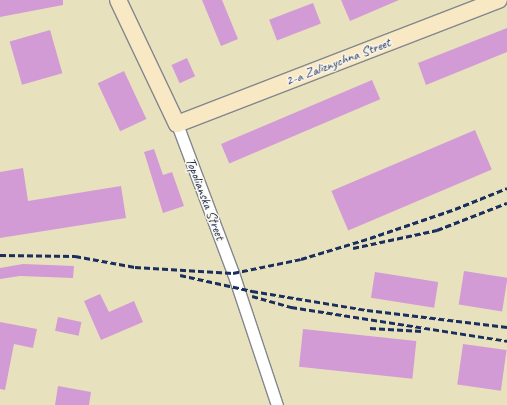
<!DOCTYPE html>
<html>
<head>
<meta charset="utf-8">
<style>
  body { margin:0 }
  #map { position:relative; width:507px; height:405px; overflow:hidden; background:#e8e1bd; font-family:Caveat,sans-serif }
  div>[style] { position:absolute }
  .building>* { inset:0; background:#d29bd6; transform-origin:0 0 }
  .roads { filter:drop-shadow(1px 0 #82888e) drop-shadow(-1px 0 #82888e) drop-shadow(0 1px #82888e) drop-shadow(0 -1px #82888e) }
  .street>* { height:11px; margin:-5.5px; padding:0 5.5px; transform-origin:5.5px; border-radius:5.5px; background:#fff }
  .secondary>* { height:16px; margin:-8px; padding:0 8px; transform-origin:8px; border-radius:8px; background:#f8e8c3 }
  .rail>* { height:3px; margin-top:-1.5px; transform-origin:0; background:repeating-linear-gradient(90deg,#1b2f5e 0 6px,transparent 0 9px) }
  span { translate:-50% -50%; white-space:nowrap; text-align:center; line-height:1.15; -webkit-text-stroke:3px #fbf7ec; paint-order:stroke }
  .street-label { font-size:14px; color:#1b2f5e }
</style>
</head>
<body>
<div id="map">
  <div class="building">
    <div style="clip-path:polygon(0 0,63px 0,63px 5px,0 17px)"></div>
    <div style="clip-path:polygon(202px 0,222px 0,238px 39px,221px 46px)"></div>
    <div style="clip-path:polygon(341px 0,399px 0,350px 21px)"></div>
    <div style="left:313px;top:3px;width:22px;height:47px;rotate:69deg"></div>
    <div style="clip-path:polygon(507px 28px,507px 52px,426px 85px,418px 63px)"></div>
    <div style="left:50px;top:30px;width:45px;height:42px;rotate:74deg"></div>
    <div style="left:187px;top:58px;width:20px;height:17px;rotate:66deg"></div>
    <div style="left:124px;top:71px;width:53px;height:29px;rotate:65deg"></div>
    <div style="left:372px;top:80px;width:21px;height:164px;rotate:67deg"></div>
    <div style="left:475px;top:130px;width:43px;height:156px;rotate:67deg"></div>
    <div style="clip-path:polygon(154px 149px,163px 175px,172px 172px,184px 206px,163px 213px,144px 152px)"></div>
    <div style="clip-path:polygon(23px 168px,28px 201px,121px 186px,126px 218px,0 238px,0 172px)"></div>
    <div style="clip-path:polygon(23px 264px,74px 266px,73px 278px,20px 276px,0 279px,0 268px)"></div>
    <div style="left:464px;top:271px;width:44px;height:34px;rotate:9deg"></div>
    <div style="left:375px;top:272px;width:64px;height:26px;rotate:9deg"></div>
    <div style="clip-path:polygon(100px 294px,109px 312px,134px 301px,143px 322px,101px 340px,84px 301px)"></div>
    <div style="left:58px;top:317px;width:24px;height:14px;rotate:12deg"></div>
    <div style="clip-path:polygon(0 322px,37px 329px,33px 348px,14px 344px,5px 390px,0 389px)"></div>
    <div style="left:303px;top:329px;width:114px;height:38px;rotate:6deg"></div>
    <div style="left:463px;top:344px;width:44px;height:41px;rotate:8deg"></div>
    <div style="clip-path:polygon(58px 386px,91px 392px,89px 405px,55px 405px)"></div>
  </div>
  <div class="roads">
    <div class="street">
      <div style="left:177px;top:124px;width:159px;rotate:69.4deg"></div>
      <div style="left:233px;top:273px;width:139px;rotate:71.6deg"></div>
    </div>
    <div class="secondary">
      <div style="left:118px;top:0;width:137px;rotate:64.6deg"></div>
      <div style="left:177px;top:124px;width:345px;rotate:-21.1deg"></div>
    </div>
  </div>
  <div class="rail">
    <div style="left:353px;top:248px;width:86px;rotate:-12.1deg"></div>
    <div style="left:437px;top:230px;width:75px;rotate:-21.1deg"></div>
    <div style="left:0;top:255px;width:75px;rotate:0.8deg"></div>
    <div style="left:75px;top:256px;width:61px;rotate:10.4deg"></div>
    <div style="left:135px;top:267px;width:98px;rotate:3.5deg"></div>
    <div style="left:233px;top:273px;width:69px;rotate:-11.6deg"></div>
    <div style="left:301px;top:259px;width:72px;rotate:-16.9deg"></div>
    <div style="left:370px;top:238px;width:90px;rotate:-18.8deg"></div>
    <div style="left:455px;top:209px;width:56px;rotate:-22deg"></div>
    <div style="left:180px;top:275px;width:74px;rotate:12.5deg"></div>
    <div style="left:252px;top:291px;width:117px;rotate:9.4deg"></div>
    <div style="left:367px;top:310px;width:141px;rotate:6.9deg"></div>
    <div style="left:252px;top:296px;width:41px;rotate:15.8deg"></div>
    <div style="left:291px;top:307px;width:219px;rotate:8.9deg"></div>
    <div style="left:370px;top:328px;width:52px;rotate:3.3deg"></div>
  </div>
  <div class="street-label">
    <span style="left:338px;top:62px;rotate:-21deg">2-a Zaliznychna Street</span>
    <span style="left:205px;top:199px;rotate:69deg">Topolianska Street</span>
  </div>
</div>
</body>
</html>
